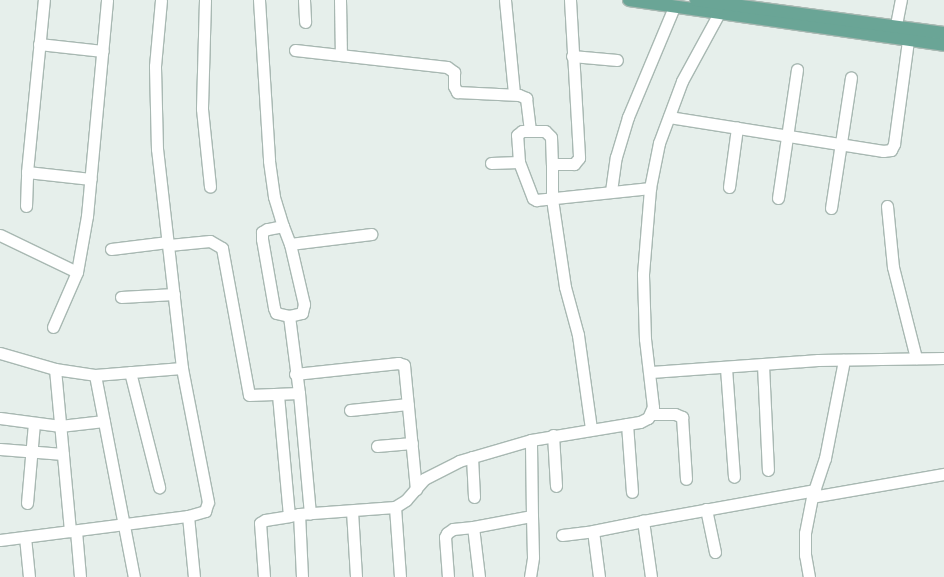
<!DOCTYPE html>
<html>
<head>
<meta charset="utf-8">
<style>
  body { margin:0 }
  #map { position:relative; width:944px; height:577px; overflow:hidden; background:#e6efeb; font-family:"Space Grotesk",sans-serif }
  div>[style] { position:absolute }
  .roads { filter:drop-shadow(1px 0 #a8b8b2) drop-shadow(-1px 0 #a8b8b2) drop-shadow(0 1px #a8b8b2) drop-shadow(0 -1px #a8b8b2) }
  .minor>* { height:11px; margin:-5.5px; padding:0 5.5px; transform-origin:5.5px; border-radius:5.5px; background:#fff }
  .primary>* { height:12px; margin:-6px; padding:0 6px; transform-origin:6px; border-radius:6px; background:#6aa596 }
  span { translate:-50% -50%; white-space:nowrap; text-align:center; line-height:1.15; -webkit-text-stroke:3px #f7fbf9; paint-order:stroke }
</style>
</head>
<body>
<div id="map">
  <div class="roads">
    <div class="minor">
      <div style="left:205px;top:0;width:109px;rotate:91.6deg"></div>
      <div style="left:202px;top:109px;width:78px;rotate:84.1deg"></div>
      <div style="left:259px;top:0;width:161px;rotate:86.4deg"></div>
      <div style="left:269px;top:161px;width:36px;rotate:82deg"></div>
      <div style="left:274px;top:197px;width:30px;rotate:73deg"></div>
      <div style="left:283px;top:226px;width:16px;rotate:169deg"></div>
      <div style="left:267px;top:229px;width:6px;rotate:149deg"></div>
      <div style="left:262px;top:232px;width:7px;rotate:90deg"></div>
      <div style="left:262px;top:239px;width:70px;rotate:80.1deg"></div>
      <div style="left:274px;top:308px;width:5px;rotate:68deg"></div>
      <div style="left:276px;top:313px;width:13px;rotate:13deg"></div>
      <div style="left:289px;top:316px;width:78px;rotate:82.6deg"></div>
      <div style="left:304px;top:0;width:22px;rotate:87deg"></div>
      <div style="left:340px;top:0;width:55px;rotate:89deg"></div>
      <div style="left:505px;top:0;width:94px;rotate:84.5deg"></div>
      <div style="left:570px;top:0;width:158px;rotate:86.7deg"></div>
      <div style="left:579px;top:158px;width:8px;rotate:130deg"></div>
      <div style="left:574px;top:164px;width:22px;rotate:180deg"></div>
      <div style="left:552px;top:164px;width:35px;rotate:90deg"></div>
      <div style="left:552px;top:199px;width:89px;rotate:81.6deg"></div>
      <div style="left:565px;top:287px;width:50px;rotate:74.8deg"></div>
      <div style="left:578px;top:335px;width:95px;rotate:82.1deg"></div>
      <div style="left:894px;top:35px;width:36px;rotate:-79deg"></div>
      <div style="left:39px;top:44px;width:64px;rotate:6.2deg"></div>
      <div style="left:295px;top:50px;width:153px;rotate:6.4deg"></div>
      <div style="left:447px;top:67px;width:9px;rotate:36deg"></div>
      <div style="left:454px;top:72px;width:14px;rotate:90deg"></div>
      <div style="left:454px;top:86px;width:7px;rotate:63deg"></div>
      <div style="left:457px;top:92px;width:62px;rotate:2.8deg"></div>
      <div style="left:519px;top:95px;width:8px;rotate:23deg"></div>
      <div style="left:526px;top:98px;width:33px;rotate:83deg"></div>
      <div style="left:572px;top:56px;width:45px;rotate:5.1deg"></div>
      <div style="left:669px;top:117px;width:217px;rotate:9deg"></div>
      <div style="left:883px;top:151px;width:8px;rotate:-7deg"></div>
      <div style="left:891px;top:150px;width:7px;rotate:-63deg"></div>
      <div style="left:894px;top:144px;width:105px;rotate:-82.3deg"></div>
      <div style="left:519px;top:162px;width:27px;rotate:-94deg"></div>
      <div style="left:517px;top:135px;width:6px;rotate:-39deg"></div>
      <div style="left:522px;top:131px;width:23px"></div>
      <div style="left:545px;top:131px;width:8px;rotate:45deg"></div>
      <div style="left:551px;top:137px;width:27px;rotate:88deg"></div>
      <div style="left:491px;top:163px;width:28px;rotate:-2deg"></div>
      <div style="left:519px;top:162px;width:39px;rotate:69deg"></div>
      <div style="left:533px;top:198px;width:4px;rotate:34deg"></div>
      <div style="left:536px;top:200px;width:115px;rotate:-6deg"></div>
      <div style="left:27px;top:172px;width:64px;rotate:6.2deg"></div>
      <div style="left:729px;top:187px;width:60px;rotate:-82.3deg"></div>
      <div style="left:611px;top:191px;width:34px;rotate:-82deg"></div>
      <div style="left:616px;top:157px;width:42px;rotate:-73.3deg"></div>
      <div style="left:628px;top:117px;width:119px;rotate:-67.3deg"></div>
      <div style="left:778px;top:198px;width:130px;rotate:-81.6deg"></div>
      <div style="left:26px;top:206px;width:34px;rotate:-88deg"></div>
      <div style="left:27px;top:172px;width:173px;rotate:-84.4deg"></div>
      <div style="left:887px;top:206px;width:61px;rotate:84.4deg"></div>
      <div style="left:893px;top:267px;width:94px;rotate:75.8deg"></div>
      <div style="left:831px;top:208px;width:132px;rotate:-81.3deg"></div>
      <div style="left:283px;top:226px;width:19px;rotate:69deg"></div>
      <div style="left:290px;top:244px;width:62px;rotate:76.9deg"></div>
      <div style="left:304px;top:304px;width:9px;rotate:103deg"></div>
      <div style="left:302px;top:313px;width:13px;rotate:167deg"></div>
      <div style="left:0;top:235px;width:85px;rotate:25.7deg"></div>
      <div style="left:77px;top:272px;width:57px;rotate:-79.9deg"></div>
      <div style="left:87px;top:216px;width:217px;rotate:-84.7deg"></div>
      <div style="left:290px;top:244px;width:82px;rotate:-7deg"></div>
      <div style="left:169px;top:245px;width:41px;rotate:-5.6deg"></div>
      <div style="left:210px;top:241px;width:14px;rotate:30deg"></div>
      <div style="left:222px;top:248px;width:149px;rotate:79.6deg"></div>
      <div style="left:249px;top:395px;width:50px;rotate:-2.3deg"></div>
      <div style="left:299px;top:393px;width:121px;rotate:84.8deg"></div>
      <div style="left:111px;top:249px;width:57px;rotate:-7deg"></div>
      <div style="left:121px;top:297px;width:53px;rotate:-3.2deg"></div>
      <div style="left:53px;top:327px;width:60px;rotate:-66.4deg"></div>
      <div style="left:0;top:353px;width:57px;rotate:16.2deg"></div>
      <div style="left:55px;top:369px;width:40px;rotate:8.5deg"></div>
      <div style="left:95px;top:375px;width:87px;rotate:-4.6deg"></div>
      <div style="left:182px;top:368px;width:220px;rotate:-96.5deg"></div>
      <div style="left:157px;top:149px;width:83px;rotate:-91.4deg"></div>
      <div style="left:155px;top:66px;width:66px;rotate:-84.8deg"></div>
      <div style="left:763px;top:365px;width:105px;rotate:87.3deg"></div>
      <div style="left:726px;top:368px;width:109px;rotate:85.8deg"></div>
      <div style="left:55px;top:369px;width:163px;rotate:84.7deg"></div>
      <div style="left:130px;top:372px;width:119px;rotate:75.8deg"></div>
      <div style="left:651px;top:372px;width:167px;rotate:-4.1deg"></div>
      <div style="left:818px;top:360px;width:126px;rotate:-0.9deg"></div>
      <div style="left:295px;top:374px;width:104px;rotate:-6.1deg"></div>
      <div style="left:398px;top:363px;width:6px;rotate:18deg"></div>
      <div style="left:404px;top:365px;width:125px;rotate:84.5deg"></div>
      <div style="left:95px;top:375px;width:206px;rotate:79.1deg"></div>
      <div style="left:278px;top:395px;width:121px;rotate:84.8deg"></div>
      <div style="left:289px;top:516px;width:10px;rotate:-11deg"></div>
      <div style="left:350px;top:410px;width:58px;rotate:-5.9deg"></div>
      <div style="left:651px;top:414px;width:24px"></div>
      <div style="left:675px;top:414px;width:8px;rotate:23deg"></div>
      <div style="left:682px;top:417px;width:62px;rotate:86.3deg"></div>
      <div style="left:0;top:418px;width:61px;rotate:7.6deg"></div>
      <div style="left:60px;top:426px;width:44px;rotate:-6.5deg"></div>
      <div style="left:627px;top:424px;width:68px;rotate:85.8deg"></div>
      <div style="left:553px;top:435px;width:51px;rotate:86.6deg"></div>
      <div style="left:377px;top:446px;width:35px;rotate:-5deg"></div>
      <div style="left:0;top:449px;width:63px;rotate:4.5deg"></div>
      <div style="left:472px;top:457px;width:40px;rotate:87.1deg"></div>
      <div style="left:812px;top:497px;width:134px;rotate:-9.9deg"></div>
      <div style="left:27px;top:503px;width:80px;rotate:-85deg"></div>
      <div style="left:395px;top:507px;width:70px;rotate:85.9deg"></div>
      <div style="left:706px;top:509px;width:44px;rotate:78.2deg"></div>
      <div style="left:352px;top:511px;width:66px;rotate:86.5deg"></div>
      <div style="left:188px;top:516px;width:61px;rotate:84.4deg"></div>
      <div style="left:76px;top:531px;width:46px;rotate:85deg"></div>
      <div style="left:562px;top:535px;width:31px;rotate:-7deg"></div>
      <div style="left:25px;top:537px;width:40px;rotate:84.3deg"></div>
      <div style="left:0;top:540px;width:190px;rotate:-7.3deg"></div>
      <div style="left:188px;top:516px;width:18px;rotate:-16deg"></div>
      <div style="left:205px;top:511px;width:9px;rotate:-72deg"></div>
      <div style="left:208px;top:502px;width:136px;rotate:-101deg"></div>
      <div style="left:264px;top:577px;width:54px;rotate:-94.2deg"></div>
      <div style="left:260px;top:523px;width:6px;rotate:-31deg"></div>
      <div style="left:265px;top:520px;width:24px;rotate:-9deg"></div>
      <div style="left:302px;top:577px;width:63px;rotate:-92.7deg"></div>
      <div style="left:299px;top:514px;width:96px;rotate:-4.2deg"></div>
      <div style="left:395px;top:507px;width:13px;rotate:-32deg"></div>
      <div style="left:406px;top:500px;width:28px;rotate:-49deg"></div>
      <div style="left:424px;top:479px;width:39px;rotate:-27deg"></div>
      <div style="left:459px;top:461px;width:75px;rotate:-16.3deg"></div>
      <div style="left:531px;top:440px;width:110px;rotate:-9.4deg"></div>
      <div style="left:640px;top:422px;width:9px;rotate:-27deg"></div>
      <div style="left:648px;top:418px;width:12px;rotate:-66deg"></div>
      <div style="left:653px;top:407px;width:68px;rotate:-96.7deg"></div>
      <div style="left:645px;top:339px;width:65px;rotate:-91.8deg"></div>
      <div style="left:643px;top:274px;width:86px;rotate:-85.3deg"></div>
      <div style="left:650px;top:188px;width:46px;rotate:-78.7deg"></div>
      <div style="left:659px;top:143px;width:66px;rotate:-69.6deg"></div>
      <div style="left:682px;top:81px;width:77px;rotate:-61.4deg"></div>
      <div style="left:448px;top:577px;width:40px;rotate:-94.3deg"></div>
      <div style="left:445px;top:537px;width:4px;rotate:-63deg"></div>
      <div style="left:447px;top:533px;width:7px;rotate:-34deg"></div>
      <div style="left:453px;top:529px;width:20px;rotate:-6deg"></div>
      <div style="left:479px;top:577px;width:50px;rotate:-96.8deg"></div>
      <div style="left:473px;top:527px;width:60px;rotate:-10.6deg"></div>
      <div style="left:532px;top:516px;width:76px;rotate:-90.8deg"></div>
      <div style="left:530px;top:577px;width:20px;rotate:-81deg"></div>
      <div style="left:533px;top:557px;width:41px;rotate:-91.4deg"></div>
      <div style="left:599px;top:577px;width:46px;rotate:-97.4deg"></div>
      <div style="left:593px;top:531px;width:51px;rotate:-11.3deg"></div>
      <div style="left:651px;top:577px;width:57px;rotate:-98.1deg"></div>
      <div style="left:643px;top:521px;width:175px;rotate:-10.2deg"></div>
      <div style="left:809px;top:577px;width:22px;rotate:-100deg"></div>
      <div style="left:805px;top:555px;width:22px;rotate:-90deg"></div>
      <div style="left:805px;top:533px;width:37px;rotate:-79deg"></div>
      <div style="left:812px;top:497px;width:41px;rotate:-71.6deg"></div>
      <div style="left:825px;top:458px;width:100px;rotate:-79deg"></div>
    </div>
    <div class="primary">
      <div style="left:629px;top:0;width:318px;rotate:8.1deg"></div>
      <div style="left:696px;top:0;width:250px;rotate:7.6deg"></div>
    </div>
  </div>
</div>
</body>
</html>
